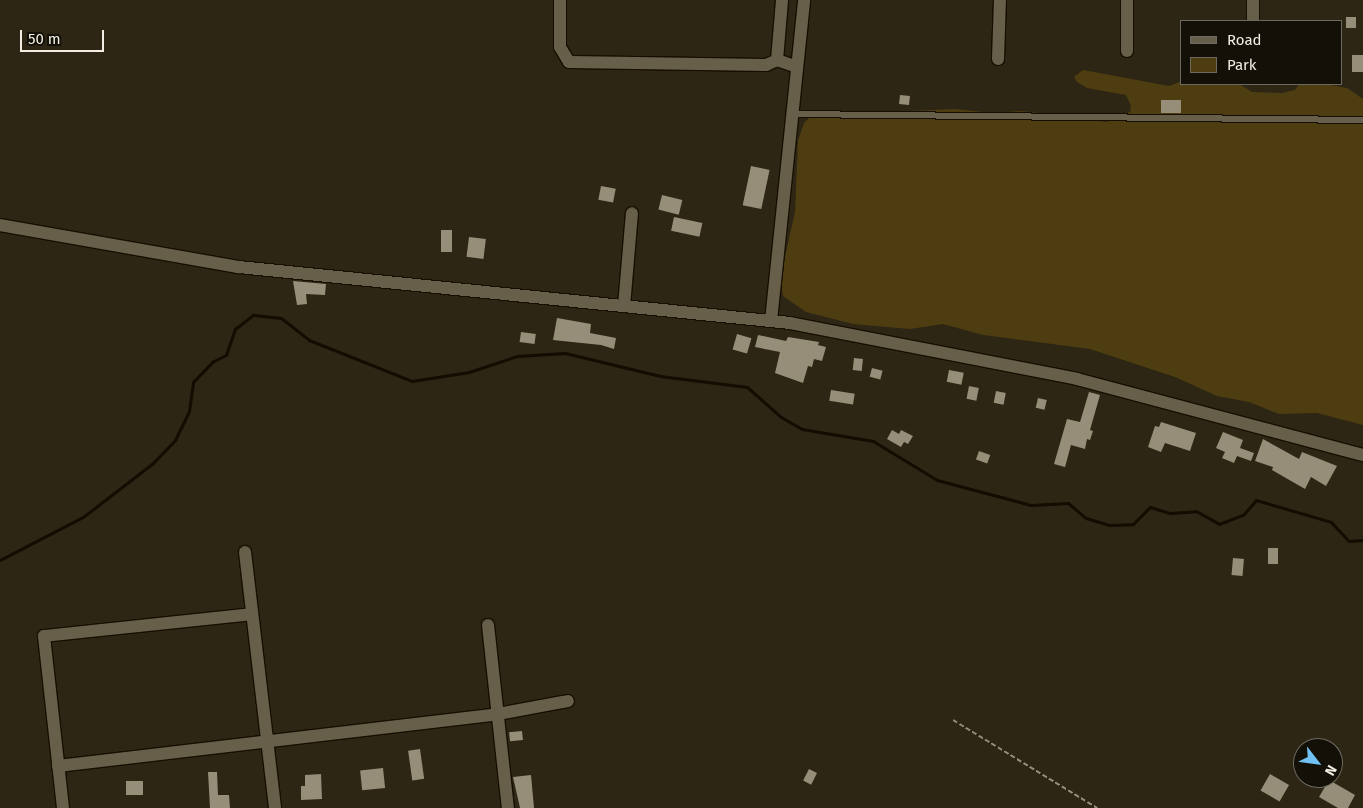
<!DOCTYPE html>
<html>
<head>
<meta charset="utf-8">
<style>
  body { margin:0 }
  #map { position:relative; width:1363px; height:808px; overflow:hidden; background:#2e2614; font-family:"Fira Sans",sans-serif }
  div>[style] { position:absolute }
  .green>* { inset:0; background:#4d3d11 }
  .stream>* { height:3px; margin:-1.5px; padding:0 1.5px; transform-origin:1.5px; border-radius:1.5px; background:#130c00 }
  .building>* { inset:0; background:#968e78; transform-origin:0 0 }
  .path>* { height:2px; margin-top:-1px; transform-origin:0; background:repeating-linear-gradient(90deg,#958e80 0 5px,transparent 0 7.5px) }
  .roads { filter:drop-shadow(1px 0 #160f01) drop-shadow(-1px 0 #160f01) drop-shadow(0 1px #160f01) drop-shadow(0 -1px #160f01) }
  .service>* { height:6px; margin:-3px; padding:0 3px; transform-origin:3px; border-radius:3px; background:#675f4a }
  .minor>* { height:12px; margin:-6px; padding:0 6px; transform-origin:6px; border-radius:6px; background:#675f4a }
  span { translate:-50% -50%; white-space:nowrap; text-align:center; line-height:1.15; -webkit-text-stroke:5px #131008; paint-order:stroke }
  .legend { position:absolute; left:1180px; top:20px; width:162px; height:65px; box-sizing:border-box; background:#131008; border:1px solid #6d6960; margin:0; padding:6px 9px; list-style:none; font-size:15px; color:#f3eee3 }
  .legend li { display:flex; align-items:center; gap:10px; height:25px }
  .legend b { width:25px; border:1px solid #6d6960 }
  .north { position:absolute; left:1293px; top:738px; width:50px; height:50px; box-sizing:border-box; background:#131008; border:1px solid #6d6960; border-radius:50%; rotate:120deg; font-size:14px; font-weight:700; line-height:20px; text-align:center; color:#f3eee3 }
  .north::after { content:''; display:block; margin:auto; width:18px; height:22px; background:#72c1f5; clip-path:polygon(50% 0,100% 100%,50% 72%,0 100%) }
  .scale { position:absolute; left:20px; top:30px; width:84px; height:22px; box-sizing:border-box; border:2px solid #f3eee3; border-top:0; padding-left:6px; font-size:15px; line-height:18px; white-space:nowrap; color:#f3eee3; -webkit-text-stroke:4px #131008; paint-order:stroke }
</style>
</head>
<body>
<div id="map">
  <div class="green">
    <div style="clip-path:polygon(1083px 70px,1169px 86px,1182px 81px,1182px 84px,1239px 84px,1252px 92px,1282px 93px,1295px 90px,1299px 84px,1325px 84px,1347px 88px,1363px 99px,1363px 425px,1317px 413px,1279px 414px,1249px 402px,1217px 396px,1175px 377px,1090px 349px,983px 335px,943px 324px,910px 329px,853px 324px,806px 312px,783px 296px,780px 279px,795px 212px,798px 141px,804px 123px,812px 115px,955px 109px,992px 113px,1022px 111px,1106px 122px,1130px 112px,1131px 106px,1126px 95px,1087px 88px,1077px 82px,1074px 77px)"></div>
  </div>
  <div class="stream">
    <div style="left:0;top:560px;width:93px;rotate:-27.4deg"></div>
    <div style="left:83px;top:517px;width:88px;rotate:-37.6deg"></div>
    <div style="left:153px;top:463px;width:32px;rotate:-46deg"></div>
    <div style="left:175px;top:440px;width:32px;rotate:-64deg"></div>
    <div style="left:189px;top:411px;width:29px;rotate:-82deg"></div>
    <div style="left:193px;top:382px;width:28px;rotate:-46deg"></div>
    <div style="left:212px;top:362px;width:16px;rotate:-27deg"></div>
    <div style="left:226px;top:355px;width:28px;rotate:-71deg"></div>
    <div style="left:235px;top:329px;width:23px;rotate:-38deg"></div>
    <div style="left:253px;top:315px;width:28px;rotate:6deg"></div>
    <div style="left:281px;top:318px;width:36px;rotate:38deg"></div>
    <div style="left:309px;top:340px;width:111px;rotate:21.7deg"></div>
    <div style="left:412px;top:381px;width:58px;rotate:-9deg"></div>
    <div style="left:469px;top:372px;width:51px;rotate:-18.4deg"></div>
    <div style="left:517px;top:356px;width:48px;rotate:-3.6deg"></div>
    <div style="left:565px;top:353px;width:98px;rotate:13.6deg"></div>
    <div style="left:660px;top:376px;width:88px;rotate:7.2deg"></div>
    <div style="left:747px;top:387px;width:45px;rotate:41.4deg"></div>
    <div style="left:781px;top:417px;width:24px;rotate:30deg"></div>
    <div style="left:802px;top:429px;width:72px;rotate:9.6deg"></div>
    <div style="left:873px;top:441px;width:75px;rotate:31.4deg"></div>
    <div style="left:937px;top:480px;width:97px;rotate:14.9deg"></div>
    <div style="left:1031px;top:505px;width:37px;rotate:-3deg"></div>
    <div style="left:1068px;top:503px;width:23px;rotate:40deg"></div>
    <div style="left:1086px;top:518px;width:24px;rotate:17deg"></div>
    <div style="left:1109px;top:525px;width:24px;rotate:-2deg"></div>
    <div style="left:1133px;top:524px;width:24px;rotate:-45deg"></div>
    <div style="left:1150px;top:507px;width:21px;rotate:17deg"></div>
    <div style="left:1170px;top:513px;width:26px;rotate:-4deg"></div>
    <div style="left:1196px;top:511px;width:26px;rotate:29deg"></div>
    <div style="left:1219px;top:524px;width:26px;rotate:-21deg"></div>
    <div style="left:1243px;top:515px;width:20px;rotate:-49deg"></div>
    <div style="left:1256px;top:500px;width:78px;rotate:16.3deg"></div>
    <div style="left:1331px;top:522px;width:26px;rotate:47deg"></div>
    <div style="left:1349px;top:541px;width:14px;rotate:-4deg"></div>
  </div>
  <div class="building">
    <div style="left:1346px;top:17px;width:10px;height:11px"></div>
    <div style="left:1352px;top:55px;width:11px;height:17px"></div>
    <div style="left:900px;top:95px;width:10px;height:9px;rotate:6deg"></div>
    <div style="left:1161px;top:100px;width:20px;height:13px"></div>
    <div style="left:751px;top:166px;width:19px;height:40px;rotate:12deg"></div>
    <div style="left:601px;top:186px;width:15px;height:14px;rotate:11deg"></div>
    <div style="left:662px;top:195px;width:21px;height:15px;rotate:14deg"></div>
    <div style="left:674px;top:217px;width:29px;height:14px;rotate:12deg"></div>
    <div style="left:441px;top:230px;width:11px;height:22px"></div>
    <div style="left:469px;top:237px;width:17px;height:20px;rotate:7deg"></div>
    <div style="clip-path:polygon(293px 281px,326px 284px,325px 295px,306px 294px,307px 304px,297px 305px)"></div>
    <div style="clip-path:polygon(557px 318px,591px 324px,590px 333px,616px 338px,614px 349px,601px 345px,553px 340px)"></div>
    <div style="left:521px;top:332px;width:15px;height:10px;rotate:8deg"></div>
    <div style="left:737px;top:334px;width:15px;height:16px;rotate:16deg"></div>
    <div style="clip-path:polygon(758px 335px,786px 341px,788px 337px,819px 342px,818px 345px,826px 347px,822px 361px,814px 359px,812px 367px,808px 366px,803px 383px,775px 373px,780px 352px,755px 347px)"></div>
    <div style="left:854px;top:358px;width:9px;height:12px;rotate:6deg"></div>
    <div style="left:872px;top:368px;width:11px;height:9px;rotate:15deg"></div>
    <div style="left:949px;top:370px;width:15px;height:12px;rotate:11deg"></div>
    <div style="left:969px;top:386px;width:10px;height:13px;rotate:11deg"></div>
    <div style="left:831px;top:390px;width:24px;height:11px;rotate:9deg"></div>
    <div style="left:996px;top:391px;width:10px;height:12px;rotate:11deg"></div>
    <div style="clip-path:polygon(1089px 392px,1100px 395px,1090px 430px,1093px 431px,1090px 440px,1087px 439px,1085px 449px,1071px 445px,1065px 467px,1054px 464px,1067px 419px,1080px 422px)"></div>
    <div style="left:1038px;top:398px;width:9px;height:10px;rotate:13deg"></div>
    <div style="clip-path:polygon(1161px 422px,1196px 433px,1190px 451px,1165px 443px,1161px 452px,1148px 447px,1155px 426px,1159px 427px)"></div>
    <div style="clip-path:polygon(892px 430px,899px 434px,901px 430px,913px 436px,908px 444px,904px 442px,901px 447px,887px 439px)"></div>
    <div style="clip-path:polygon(1223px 432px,1243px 440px,1240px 448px,1254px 453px,1251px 461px,1237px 456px,1234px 463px,1222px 458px,1225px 452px,1216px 448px)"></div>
    <div style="clip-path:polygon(1263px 439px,1299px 459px,1302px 452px,1337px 466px,1326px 486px,1311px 477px,1305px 489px,1272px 470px,1273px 467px,1255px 461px)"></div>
    <div style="left:979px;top:451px;width:12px;height:9px;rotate:20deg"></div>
    <div style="left:1268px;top:548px;width:10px;height:16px"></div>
    <div style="left:1233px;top:558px;width:11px;height:17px;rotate:5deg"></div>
    <div style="left:522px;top:731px;width:9px;height:13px;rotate:84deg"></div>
    <div style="left:420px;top:749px;width:30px;height:12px;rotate:82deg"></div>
    <div style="left:383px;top:768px;width:20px;height:23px;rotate:84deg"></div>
    <div style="left:809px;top:769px;width:9px;height:13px;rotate:27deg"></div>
    <div style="clip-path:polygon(208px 772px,217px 772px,218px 795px,229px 795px,230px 808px,210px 808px)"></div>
    <div style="clip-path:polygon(321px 774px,322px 799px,301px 800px,301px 786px,305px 786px,305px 775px)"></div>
    <div style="left:1270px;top:774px;width:22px;height:19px;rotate:30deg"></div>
    <div style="clip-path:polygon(531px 775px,534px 808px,520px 808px,513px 777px)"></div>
    <div style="clip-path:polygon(1329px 780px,1355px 795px,1348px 808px,1338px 808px,1319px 797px)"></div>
    <div style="left:143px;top:781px;width:14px;height:17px;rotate:90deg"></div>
  </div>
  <div class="path">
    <div style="left:953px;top:720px;width:169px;rotate:31.4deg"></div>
  </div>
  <div class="roads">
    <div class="service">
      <div style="left:792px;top:114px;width:571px;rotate:0.6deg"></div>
    </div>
    <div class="minor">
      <div style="left:560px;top:0;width:47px;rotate:90deg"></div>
      <div style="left:560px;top:47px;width:17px;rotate:59deg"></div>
      <div style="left:569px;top:62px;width:197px;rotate:0.9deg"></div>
      <div style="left:766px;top:65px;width:12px;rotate:-24deg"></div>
      <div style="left:777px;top:60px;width:21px;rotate:19deg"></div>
      <div style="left:1253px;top:21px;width:21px;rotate:-90deg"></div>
      <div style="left:1127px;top:51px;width:51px;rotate:-90deg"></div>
      <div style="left:998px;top:59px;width:59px;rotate:-88.1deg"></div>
      <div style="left:777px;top:60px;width:60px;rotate:-85.2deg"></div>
      <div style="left:0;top:225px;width:243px;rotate:10deg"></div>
      <div style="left:239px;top:267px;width:554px;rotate:5.8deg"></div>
      <div style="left:790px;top:323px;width:292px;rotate:11deg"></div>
      <div style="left:1077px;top:379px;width:296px;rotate:14.9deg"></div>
      <div style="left:624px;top:306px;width:93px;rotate:-85.1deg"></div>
      <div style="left:771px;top:321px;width:323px;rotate:-84.1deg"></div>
      <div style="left:245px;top:552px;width:258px;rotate:83.3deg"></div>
      <div style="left:488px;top:625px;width:184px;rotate:83.8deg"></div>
      <div style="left:58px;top:766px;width:443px;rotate:-6.7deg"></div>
      <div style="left:498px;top:714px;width:71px;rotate:-10.5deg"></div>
      <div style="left:63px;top:808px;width:173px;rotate:-96.3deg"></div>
      <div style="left:44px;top:636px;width:209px;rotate:-6deg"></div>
    </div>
  </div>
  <ul class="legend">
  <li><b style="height:6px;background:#675f4a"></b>Road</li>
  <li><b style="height:14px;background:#4d3d11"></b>Park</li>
  </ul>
  <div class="north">N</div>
  <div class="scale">50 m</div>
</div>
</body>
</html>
